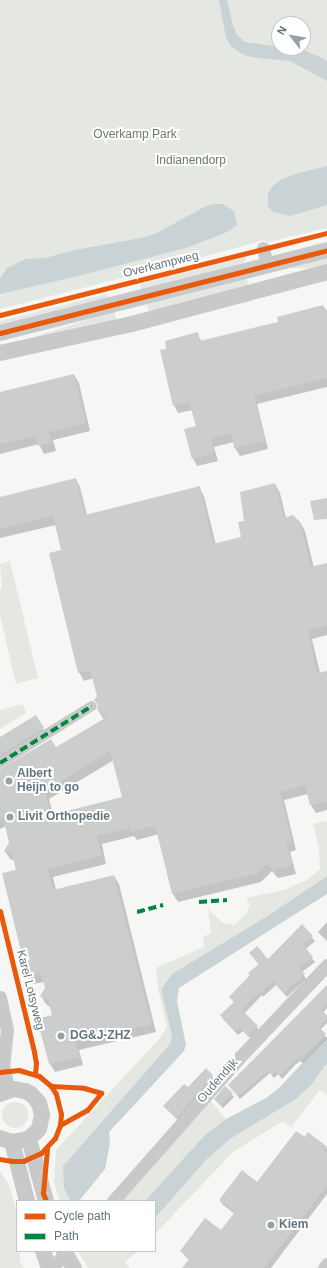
<!DOCTYPE html>
<html>
<head>
<meta charset="utf-8">
<style>
  body { margin:0 }
  #map { position:relative; width:327px; height:1268px; overflow:hidden; background:#f6f6f5; font-family:Arial,sans-serif }
  div>[style] { position:absolute }
  .green>* { inset:0; background:#e5e7e2; transform-origin:0 0 }
  .round { border-radius:50% }
  .water>* { inset:0; background:#c9d2d4 }
  .shadow>* { inset:0; background:#0003 }
  .building>* { inset:0; background:#cccece }
  .pedestrian>* { height:10px; margin:-5px; padding:0 5px; transform-origin:5px; border-radius:5px; background:#c8caca }
  .minor>* { height:13px; margin:-6.5px; padding:0 6.5px; transform-origin:6.5px; border-radius:6.5px; background:#c8caca }
  .tertiary>* { height:16px; margin:-8px; padding:0 8px; transform-origin:8px; border-radius:8px; background:#c8caca }
  .quiet>* { height:4px; margin-top:-2px; transform-origin:0; background:repeating-linear-gradient(90deg,#00873e 0 8px,transparent 0 12px) }
  .cycleway>* { height:5px; margin:-2.5px; padding:0 2.5px; transform-origin:2.5px; border-radius:2.5px; background:#e8590c }
  .dots>* { width:11px; height:11px; translate:-50% -50%; box-sizing:border-box; border:2px solid #fff; border-radius:50% }
  span { translate:-50% -50%; white-space:nowrap; text-align:center; line-height:1.15; -webkit-text-stroke:4px #fff; paint-order:stroke }
  .park-label { font-size:12px; color:#6c7b66 }
  .street-label { font-size:12px; color:#63757d }
  .poi-label { font-size:12px; color:#63757d; font-weight:700 }
  .left { translate:0 -50%; text-align:left }
  .legend { position:absolute; left:16px; top:1200px; width:140px; height:52px; box-sizing:border-box; background:#fff; border:1px solid #c1c8cb; margin:0; padding:5px 7px; list-style:none; font-size:12px; color:#63757d }
  .legend li { display:flex; align-items:center; gap:8px; height:20px }
  .legend b { width:20px; border:1px solid #c1c8cb }
  .north { position:absolute; left:271px; top:16px; width:40px; height:40px; box-sizing:border-box; background:#fff; border:1px solid #c1c8cb; border-radius:50%; rotate:301deg; font-size:11px; font-weight:700; line-height:16px; text-align:center; color:#63757d }
  .north::after { content:''; display:block; margin:auto; width:14px; height:18px; background:#96a2a7; clip-path:polygon(50% 0,100% 100%,50% 72%,0 100%) }
</style>
</head>
<body>
<div id="map">
  <div class="green">
    <div style="clip-path:polygon(evenodd,0 0,327px 0,327px 228px,276px 240px,268px 242px,264px 240px,193px 260px,0 309px,0 0,279px 24px,303px 24px,303px 48px,279px 48px,279px 24px)"></div>
    <div style="clip-path:polygon(247px 257px,242px 264px,142px 292px,140px 284px)"></div>
    <div style="left:327px;top:257px;width:11px;height:40px;rotate:90deg"></div>
    <div style="left:246px;top:277px;width:11px;height:103px;rotate:75deg"></div>
    <div style="clip-path:polygon(107px 294px,110px 299px,0 326px,0 321px)"></div>
    <div style="left:114px;top:311px;width:9px;height:117px;rotate:72deg"></div>
    <div style="clip-path:polygon(10px 561px,38px 678px,16px 684px,0 615px,0 590px,2px 589px,0 564px)"></div>
    <div style="clip-path:polygon(23px 704px,26px 713px,0 729px,0 710px)"></div>
    <div style="clip-path:polygon(327px 821px,327px 876px,269px 915px,171px 975px,161px 989px,172px 1036px,170px 1044px,63px 1166px,71px 1201px,60px 1201px,54px 1182px,56px 1150px,160px 1038px,167px 1027px,158px 988px,156px 968px,204px 947px,203px 937px,211px 933px,208px 909px,223px 923px,234px 925px,246px 914px,250px 905px,246px 898px,284px 890px,307px 880px,320px 869px,319px 848px,313px 824px)"></div>
    <div style="clip-path:polygon(327px 1063px,327px 1095px,320px 1090px,291px 1127px,283px 1121px,233px 1152px,155px 1234px,155px 1218px,207px 1159px,230px 1139px,296px 1099px,312px 1084px)"></div>
    <div style="clip-path:polygon(210px 1100px,226px 1119px,205px 1135px,145px 1201px,120px 1201px)"></div>
    <div class="round" style="left:2px;top:1102px;width:26px;height:26px"></div>
    <div style="clip-path:polygon(0 1171px,10px 1187px,17px 1214px,17px 1251px,20px 1251px,20px 1262px,24px 1268px,0 1268px)"></div>
    <div style="clip-path:polygon(78px 1251px,118px 1252px,138px 1251px,125px 1262px,130px 1268px,88px 1268px)"></div>
  </div>
  <div class="water">
    <div style="clip-path:polygon(219px 0,227px 0,233px 26px,237px 35px,245px 42px,305px 51px,320px 57px,327px 61px,327px 81px,290px 61px,259px 58px,247px 56px,239px 52px,231px 46px,226px 38px)"></div>
    <div style="clip-path:polygon(327px 166px,327px 205px,290px 216px,273px 212px,268px 206px,268px 193px,273px 186px,280px 180px,295px 174px)"></div>
    <div style="clip-path:polygon(214px 204px,223px 204px,234px 211px,237px 225px,225px 233px,186px 248px,78px 276px,0 294px,0 278px,7px 268px,26px 259px,45px 258px,75px 250px,146px 237px,157px 233px,206px 206px)"></div>
    <div style="clip-path:polygon(327px 876px,327px 894px,179px 988px,177px 1001px,186px 1045px,184px 1051px,109px 1132px,110px 1143px,105px 1169px,79px 1201px,71px 1201px,64px 1188px,63px 1166px,170px 1044px,172px 1036px,161px 989px,172px 974px,269px 915px)"></div>
    <div style="clip-path:polygon(327px 1037px,327px 1063px,312px 1084px,296px 1099px,230px 1139px,207px 1159px,155px 1218px,155px 1201px,145px 1201px,205px 1135px,226px 1119px,266px 1098px,279px 1088px)"></div>
  </div>
  <div class="shadow">
    <div style="clip-path:polygon(323px 306px,327px 311px,327px 387px,257px 404px,268px 449px,240px 456px,235px 448px,234px 442px,214px 447px,218px 461px,197px 466px,193px 458px,197px 427px,193px 410px,178px 413px,174px 405px,168px 350px,197px 334px,202px 342px,280px 323px)"></div>
    <div style="clip-path:polygon(74px 375px,79px 383px,90px 431px,53px 440px,56px 451px,44px 454px,39px 444px,0 454px,0 393px)"></div>
    <div style="clip-path:polygon(evenodd,76px 479px,80px 487px,87px 515px,199px 487px,204px 496px,216px 545px,242px 538px,246px 522px,275px 484px,280px 493px,286px 518px,300px 522px,305px 531px,314px 568px,327px 564px,327px 635px,312px 639px,320px 673px,327px 672px,327px 810px,316px 813px,311px 805px,308px 794px,284px 800px,296px 850px,290px 852px,296px 874px,278px 878px,272px 871px,261px 882px,178px 902px,173px 894px,159px 834px,137px 840px,134px 836px,102px 844px,106px 864px,53px 877px,56px 890px,114px 876px,119px 884px,156px 1032px,79px 1050px,83px 1065px,55px 1072px,50px 1064px,39px 1019px,53px 1016px,50px 1007px,46px 1004px,41px 996px,46px 988px,44px 982px,33px 984px,28px 976px,3px 874px,17px 870px,15px 861px,10px 859px,5px 851px,11px 843px,6px 826px,0 829px,0 770px,56px 749px,104px 720px,98px 710px,98px 696px,94px 678px,84px 681px,79px 672px,62px 550px,56px 525px,0 538px,0 498px,76px 479px,114px 760px,123px 798px,53px 815px,49px 799px,114px 760px)"></div>
    <div style="clip-path:polygon(36px 716px,48px 737px,0 767px,0 738px)"></div>
    <div style="clip-path:polygon(327px 922px,327px 941px,318px 932px)"></div>
    <div style="clip-path:polygon(302px 926px,315px 941px,305px 950px,315px 962px,302px 972px,306px 979px,287px 997px,276px 985px,263px 997px,262px 995px,244px 1014px,260px 1031px,251px 1039px,243px 1031px,238px 1035px,223px 1019px,234px 1003px,231px 997px,259px 965px,251px 954px,268px 960px)"></div>
    <div style="clip-path:polygon(327px 999px,327px 1008px,323px 1013px,327px 1016px,327px 1023px,320px 1030px,327px 1038px,303px 1063px,300px 1061px,296px 1064px,282px 1079px,278px 1074px,274px 1078px,270px 1073px,240px 1099px,229px 1085px)"></div>
    <div style="clip-path:polygon(206px 1069px,214px 1079px,178px 1120px,164px 1106px,188px 1088px)"></div>
    <div style="clip-path:polygon(225px 1087px,234px 1097px,223px 1108px,215px 1099px)"></div>
    <div style="clip-path:polygon(305px 1139px,326px 1146px,327px 1149px,327px 1194px,271px 1268px,183px 1268px,189px 1260px,181px 1251px,221px 1232px,235px 1214px,223px 1205px,220px 1200px,258px 1183px)"></div>
  </div>
  <div class="building">
    <div style="clip-path:polygon(323px 305px,325px 311px,327px 310px,327px 378px,254px 396px,265px 441px,234px 448px,232px 433px,211px 439px,214px 453px,192px 459px,184px 429px,196px 426px,189px 402px,173px 406px,160px 350px,166px 349px,165px 341px,198px 332px,200px 341px,278px 322px,277px 317px)"></div>
    <div style="clip-path:polygon(74px 374px,86px 423px,49px 432px,52px 443px,38px 446px,35px 436px,0 444px,0 392px)"></div>
    <div style="clip-path:polygon(evenodd,76px 478px,85px 515px,200px 486px,213px 544px,241px 537px,238px 522px,244px 521px,240px 492px,275px 483px,284px 518px,293px 515px,300px 522px,311px 567px,327px 563px,327px 626px,308px 630px,317px 673px,327px 671px,327px 801px,310px 805px,305px 785px,280px 792px,292px 842px,286px 843px,292px 865px,273px 870px,266px 864px,256px 874px,234px 879px,172px 894px,155px 825px,131px 832px,130px 828px,97px 836px,102px 856px,48px 869px,53px 890px,114px 875px,152px 1024px,75px 1042px,79px 1057px,49px 1064px,37px 1019px,52px 1015px,48px 1000px,40px 996px,45px 988px,41px 973px,27px 976px,2px 873px,16px 870px,12px 854px,4px 851px,9px 843px,3px 816px,0 818px,0 769px,51px 739px,56px 747px,107px 717px,97px 710px,98px 705px,94px 700px,97px 696px,90px 670px,78px 673px,49px 553px,61px 550px,53px 516px,0 529px,0 497px,76px 478px,110px 751px,122px 797px,51px 815px,45px 791px,110px 751px)"></div>
    <div style="clip-path:polygon(327px 498px,327px 519px,314px 520px,310px 501px)"></div>
    <div style="clip-path:polygon(36px 715px,44px 728px,0 755px,0 737px)"></div>
    <div style="clip-path:polygon(302px 924px,313px 936px,303px 945px,313px 957px,299px 968px,305px 974px,284px 993px,273px 981px,260px 993px,259px 992px,242px 1010px,258px 1026px,248px 1036px,240px 1027px,235px 1032px,220px 1015px,234px 1002px,229px 997px,250px 975px,248px 973px,259px 964px,249px 953px,257px 946px,268px 959px)"></div>
    <div style="clip-path:polygon(327px 985px,327px 1003px,321px 1010px,327px 1015px,327px 1018px,319px 1027px,326px 1034px,301px 1060px,298px 1058px,280px 1076px,276px 1071px,272px 1075px,268px 1071px,238px 1096px,228px 1085px)"></div>
    <div style="clip-path:polygon(206px 1068px,213px 1075px,176px 1118px,163px 1106px,184px 1084px,188px 1087px)"></div>
    <div style="clip-path:polygon(225px 1086px,233px 1093px,220px 1105px,214px 1099px)"></div>
    <div style="clip-path:polygon(296px 1131px,305px 1137px,308px 1132px,326px 1146px,323px 1151px,327px 1154px,327px 1185px,264px 1268px,182px 1268px,190px 1258px,180px 1251px,205px 1218px,221px 1230px,235px 1212px,219px 1200px,242px 1170px,257px 1182px)"></div>
  </div>
  <div class="pedestrian">
    <div style="left:0;top:763px;width:108px;rotate:-31.8deg"></div>
  </div>
  <div class="minor">
    <div style="left:263px;top:248px;width:16px;rotate:76deg"></div>
    <div style="left:0;top:997px;width:33px;rotate:78deg"></div>
    <div style="left:7px;top:1029px;width:38px;rotate:96deg"></div>
    <div style="left:113px;top:1201px;width:191px;rotate:-48.6deg"></div>
    <div style="left:239px;top:1058px;width:128px;rotate:-46.6deg"></div>
    <div style="left:51px;top:1268px;width:20px;rotate:-45deg"></div>
    <div style="left:324px;top:1268px;width:5px;rotate:-53deg"></div>
  </div>
  <div class="tertiary">
    <div style="left:0;top:333px;width:337px;rotate:-14.2deg"></div>
    <div style="left:0;top:353px;width:135px;rotate:-12.4deg"></div>
    <div style="left:132px;top:324px;width:202px;rotate:-14.9deg"></div>
    <div style="left:0;top:1056px;width:35px;rotate:78deg"></div>
    <div style="left:0;top:1094px;width:14px;rotate:-21deg"></div>
    <div style="left:13px;top:1089px;width:12px;rotate:9deg"></div>
    <div style="left:25px;top:1091px;width:7px;rotate:27deg"></div>
    <div style="left:31px;top:1094px;width:12px;rotate:48deg"></div>
    <div style="left:39px;top:1103px;width:12px;rotate:76deg"></div>
    <div style="left:42px;top:1115px;width:14px;rotate:102deg"></div>
    <div style="left:39px;top:1129px;width:14px;rotate:135deg"></div>
    <div style="left:29px;top:1139px;width:17px;rotate:170deg"></div>
    <div style="left:12px;top:1142px;width:13px;rotate:-162deg"></div>
    <div style="left:29px;top:1139px;width:64px;rotate:74.7deg"></div>
    <div style="left:12px;top:1142px;width:61px;rotate:75.7deg"></div>
    <div style="left:43px;top:1251px;width:18px;rotate:71deg"></div>
    <div style="left:64px;top:1251px;width:20px;rotate:60deg"></div>
  </div>
  <div class="quiet">
    <div style="left:0;top:763px;width:108px;rotate:-31.8deg"></div>
    <div style="left:199px;top:902px;width:28px;rotate:-4deg"></div>
    <div style="left:137px;top:912px;width:27px;rotate:-15deg"></div>
  </div>
  <div class="cycleway">
    <div style="left:0;top:315px;width:337px;rotate:-14.1deg"></div>
    <div style="left:0;top:333px;width:337px;rotate:-14.2deg"></div>
    <div style="left:0;top:911px;width:145px;rotate:76.4deg"></div>
    <div style="left:34px;top:1052px;width:11px;rotate:80deg"></div>
    <div style="left:36px;top:1063px;width:11px;rotate:95deg"></div>
    <div style="left:0;top:1072px;width:19px;rotate:-6deg"></div>
    <div style="left:19px;top:1070px;width:21px;rotate:17deg"></div>
    <div style="left:39px;top:1076px;width:16px;rotate:40deg"></div>
    <div style="left:51px;top:1086px;width:9px;rotate:58deg"></div>
    <div style="left:56px;top:1094px;width:21px;rotate:76deg"></div>
    <div style="left:61px;top:1114px;width:11px;rotate:95deg"></div>
    <div style="left:60px;top:1125px;width:14px;rotate:111deg"></div>
    <div style="left:55px;top:1138px;width:21px;rotate:133deg"></div>
    <div style="left:41px;top:1153px;width:20px;rotate:156deg"></div>
    <div style="left:23px;top:1161px;width:11px;rotate:180deg"></div>
    <div style="left:12px;top:1161px;width:12px;rotate:-171deg"></div>
    <div style="left:51px;top:1086px;width:33px;rotate:3deg"></div>
    <div style="left:84px;top:1088px;width:18px;rotate:16deg"></div>
    <div style="left:101px;top:1093px;width:22px;rotate:129deg"></div>
    <div style="left:87px;top:1110px;width:31px;rotate:151deg"></div>
    <div style="left:46px;top:1201px;width:9px;rotate:-111deg"></div>
    <div style="left:43px;top:1193px;width:44px;rotate:-84.8deg"></div>
  </div>
  <div class="dots">
    <div style="left:9px;top:781px;background:#96a2a7"></div>
    <div style="left:10px;top:817px;background:#96a2a7"></div>
    <div style="left:61px;top:1036px;background:#96a2a7"></div>
    <div style="left:271px;top:1225px;background:#96a2a7"></div>
  </div>
  <div class="park-label">
    <span style="left:135px;top:135px">Overkamp Park</span>
    <span style="left:191px;top:161px">Indianendorp</span>
  </div>
  <div class="street-label">
    <span style="left:161px;top:265px;rotate:-14deg">Overkampweg</span>
    <span style="left:30px;top:990px;rotate:76deg">Karel Lotsyweg</span>
    <span style="left:218px;top:1081px;rotate:-49deg">Oudendijk</span>
  </div>
  <div class="poi-label">
    <span class="left" style="left:17px;top:781px">Albert<br>Heijn to go</span>
    <span class="left" style="left:18px;top:817px">Livit Orthopedie</span>
    <span class="left" style="left:70px;top:1036px">DG&amp;J-ZHZ</span>
    <span class="left" style="left:279px;top:1225px">Kiem</span>
  </div>
  <ul class="legend">
  <li><b style="height:5px;background:#e8590c"></b>Cycle path</li>
  <li><b style="height:5px;background:#00873e"></b>Path</li>
  </ul>
  <div class="north">N</div>
</div>
</body>
</html>
